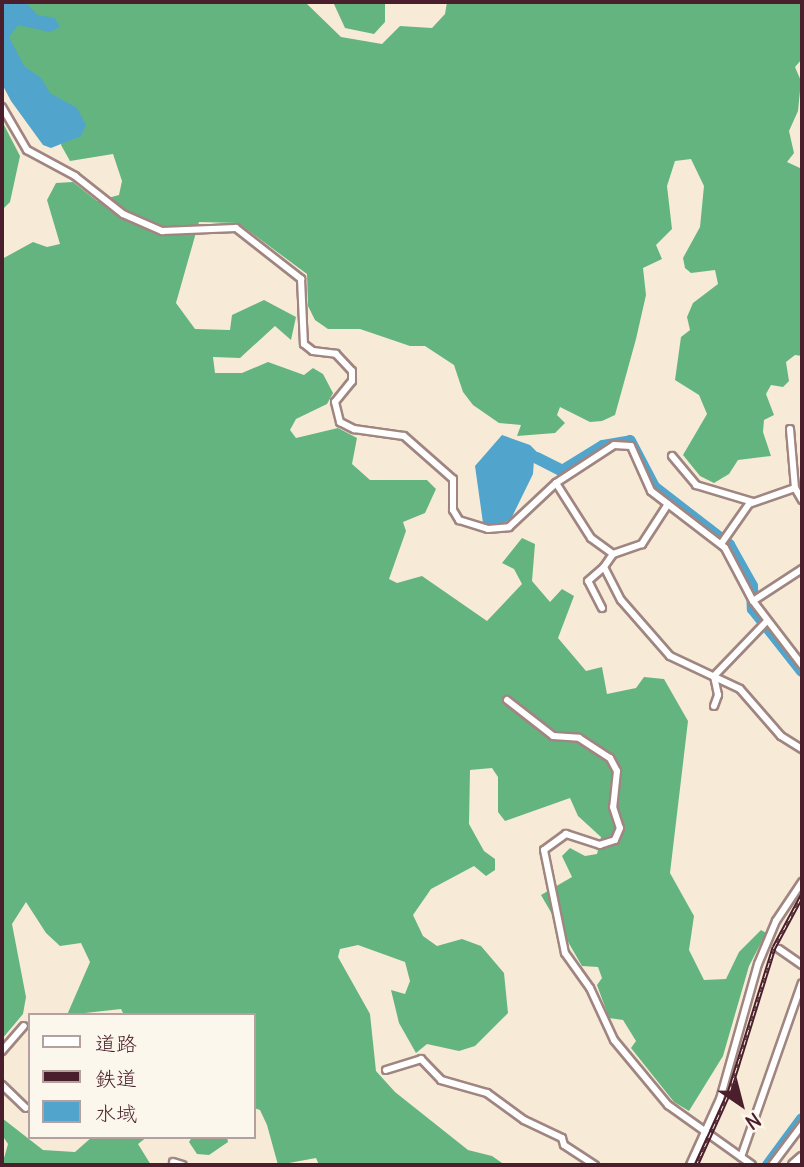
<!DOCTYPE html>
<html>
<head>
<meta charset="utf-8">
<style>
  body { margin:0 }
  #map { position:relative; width:804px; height:1167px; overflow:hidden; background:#f7ebd7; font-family:Delius,"Klee One",sans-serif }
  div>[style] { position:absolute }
  .forest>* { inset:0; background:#64b480 }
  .water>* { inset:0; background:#51a4cc }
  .river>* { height:12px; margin:-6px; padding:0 6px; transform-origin:6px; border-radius:6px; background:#51a4cc }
  .roads { filter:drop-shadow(2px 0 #a08581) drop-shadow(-2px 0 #a08581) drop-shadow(0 2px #a08581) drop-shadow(0 -2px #a08581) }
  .street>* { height:6px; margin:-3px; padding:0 3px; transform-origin:3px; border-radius:3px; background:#fff }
  .primary>* { height:10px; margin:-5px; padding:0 5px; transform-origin:5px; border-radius:5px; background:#fff }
  .rail>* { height:4.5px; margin-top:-2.25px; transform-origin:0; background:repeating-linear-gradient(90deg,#fbf7ec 0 5px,#4a1f2b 0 10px); box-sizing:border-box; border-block:2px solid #4a1f2b }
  span { translate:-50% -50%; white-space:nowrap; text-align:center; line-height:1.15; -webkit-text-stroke:6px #fbf7ec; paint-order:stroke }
  .frame { position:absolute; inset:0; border:4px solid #4a1f2b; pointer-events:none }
  .legend { position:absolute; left:28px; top:1013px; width:228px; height:126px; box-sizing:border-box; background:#fbf7ec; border:2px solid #b4a19f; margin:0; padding:9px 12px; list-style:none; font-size:21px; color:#4a1f2b }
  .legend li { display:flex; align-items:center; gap:14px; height:35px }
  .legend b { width:35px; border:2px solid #b4a19f }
  .north { position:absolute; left:706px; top:1069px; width:70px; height:70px; -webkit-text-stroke:5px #fbf7ec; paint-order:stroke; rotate:145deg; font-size:19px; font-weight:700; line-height:28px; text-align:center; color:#4a1f2b }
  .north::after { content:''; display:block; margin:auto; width:24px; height:32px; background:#4a1f2b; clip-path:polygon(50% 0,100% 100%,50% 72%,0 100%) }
</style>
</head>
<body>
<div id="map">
  <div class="forest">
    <div style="clip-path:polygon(2px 2px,305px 2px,341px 37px,382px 44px,400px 26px,432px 28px,445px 14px,447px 2px,802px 2px,802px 59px,795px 67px,801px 81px,798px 111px,789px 131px,794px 153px,787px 162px,802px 169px,802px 356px,795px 355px,786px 362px,789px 381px,783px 387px,771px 385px,766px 394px,774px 415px,764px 420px,763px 432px,771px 456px,738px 460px,729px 474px,714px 483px,700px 476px,683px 455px,707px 414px,699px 395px,675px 380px,681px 337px,690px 330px,687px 317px,693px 303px,718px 284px,715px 270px,691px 273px,685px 268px,683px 258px,700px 227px,704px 186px,691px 159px,675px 161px,667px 186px,672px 229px,656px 245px,662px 259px,643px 268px,646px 295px,636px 339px,615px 415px,602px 421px,590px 422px,560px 407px,557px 415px,565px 423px,555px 433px,517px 436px,521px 425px,499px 423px,473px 405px,463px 392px,454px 365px,425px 346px,410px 346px,360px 329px,328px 329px,315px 320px,308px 306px,307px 274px,238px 223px,199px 222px,176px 303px,195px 329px,230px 330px,232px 315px,264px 300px,296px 317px,291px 340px,275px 326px,240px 358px,213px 357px,215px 373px,242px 373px,268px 362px,304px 375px,313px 368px,323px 374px,333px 393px,327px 404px,296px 419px,290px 430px,296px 438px,338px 428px,357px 438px,352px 464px,370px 480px,427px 480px,436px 489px,425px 513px,403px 522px,406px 531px,389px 579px,397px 583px,422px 576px,487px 621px,522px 584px,514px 569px,502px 563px,522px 538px,535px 544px,532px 581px,550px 602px,562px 589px,574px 596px,558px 638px,586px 671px,602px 667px,607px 694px,636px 688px,644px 677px,664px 679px,688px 721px,670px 873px,694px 916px,689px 950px,704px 980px,726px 979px,739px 952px,761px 930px,766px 933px,749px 966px,723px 1056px,689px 1111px,674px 1102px,631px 1048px,636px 1041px,623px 1020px,609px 1018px,597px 985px,602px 978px,598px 967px,582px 966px,541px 895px,572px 877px,562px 856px,570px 848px,585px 856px,597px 854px,601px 837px,578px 816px,570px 798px,505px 821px,498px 812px,498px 777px,492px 768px,470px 770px,469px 824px,484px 851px,495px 859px,495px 870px,486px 876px,474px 866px,431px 889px,413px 915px,423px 936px,437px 946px,462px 939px,481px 946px,504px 973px,508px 1013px,475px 1046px,459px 1051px,427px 1044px,416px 1053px,399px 1023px,391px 990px,405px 994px,410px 981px,405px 962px,358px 945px,340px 949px,338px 957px,370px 1014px,376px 1071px,395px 1092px,468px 1150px,492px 1156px,505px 1165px,319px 1165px,316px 1158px,278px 1165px,267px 1125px,260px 1110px,254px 1108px,254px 1015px,124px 1015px,121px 1009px,67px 1015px,90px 962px,81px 943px,60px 946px,46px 933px,26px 902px,12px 924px,26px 997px,23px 1014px,2px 1039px,2px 259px,33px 242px,47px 247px,60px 244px,47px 200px,56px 183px,73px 182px,97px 201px,119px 195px,122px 181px,113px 154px,70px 161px,61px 145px,67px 127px,2px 46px)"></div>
    <div style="clip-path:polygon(333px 2px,385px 2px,385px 22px,374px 34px,345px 28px)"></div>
    <div style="clip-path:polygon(2px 121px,20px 156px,10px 202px,2px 210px)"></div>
    <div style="clip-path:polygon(2px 1118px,43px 1150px,75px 1152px,92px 1137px,147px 1137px,138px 1144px,151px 1165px,2px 1165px,8px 1144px,2px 1135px)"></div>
    <div style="clip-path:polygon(192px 1137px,227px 1137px,228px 1142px,209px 1155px,197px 1154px,189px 1142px)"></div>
  </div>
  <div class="water">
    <div style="clip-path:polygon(2px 2px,25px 2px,38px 15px,55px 18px,60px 27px,50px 32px,18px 25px,9px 37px,24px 66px,41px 78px,50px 93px,77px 108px,86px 125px,81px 136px,51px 148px,43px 145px,11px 101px,2px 84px)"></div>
    <div style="clip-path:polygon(502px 435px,530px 445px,541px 456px,534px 460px,533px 474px,511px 519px,496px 527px,483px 523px,475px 466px)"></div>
  </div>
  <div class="river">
    <div style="left:537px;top:458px;width:28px;rotate:27deg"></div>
    <div style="left:562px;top:471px;width:48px;rotate:-31.4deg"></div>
    <div style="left:603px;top:446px;width:27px;rotate:-10deg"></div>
    <div style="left:630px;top:441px;width:52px;rotate:62.4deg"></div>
    <div style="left:654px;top:487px;width:95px;rotate:37.7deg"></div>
    <div style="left:729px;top:545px;width:47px;rotate:60.7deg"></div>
    <div style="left:752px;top:586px;width:23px;rotate:88deg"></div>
    <div style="left:753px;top:609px;width:79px;rotate:51.7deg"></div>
    <div style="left:768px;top:1165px;width:57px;rotate:-53.5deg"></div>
  </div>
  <div class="roads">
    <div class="street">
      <div style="left:2px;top:107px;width:50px;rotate:59.8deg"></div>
      <div style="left:27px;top:150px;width:55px;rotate:28.4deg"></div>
      <div style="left:75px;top:176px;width:61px;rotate:38.4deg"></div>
      <div style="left:123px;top:214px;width:43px;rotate:23.6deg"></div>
      <div style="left:162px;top:231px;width:74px;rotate:-2.3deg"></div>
      <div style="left:236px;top:228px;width:83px;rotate:38.1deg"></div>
      <div style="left:301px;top:279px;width:65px;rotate:87.4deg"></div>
      <div style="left:304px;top:344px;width:11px;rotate:38deg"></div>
      <div style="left:313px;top:351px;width:23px;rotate:7deg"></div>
      <div style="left:336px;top:354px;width:23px;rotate:47deg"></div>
      <div style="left:352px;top:371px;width:10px;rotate:90deg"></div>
      <div style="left:352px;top:381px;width:27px;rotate:129deg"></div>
      <div style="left:335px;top:402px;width:21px;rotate:76deg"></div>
      <div style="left:340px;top:422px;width:16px;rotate:27deg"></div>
      <div style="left:354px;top:429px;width:50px;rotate:8deg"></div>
      <div style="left:404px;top:436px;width:65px;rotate:41.3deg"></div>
      <div style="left:453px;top:479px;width:31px;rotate:90deg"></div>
      <div style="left:453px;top:510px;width:12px;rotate:59deg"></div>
      <div style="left:459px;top:520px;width:30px;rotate:17deg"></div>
      <div style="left:488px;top:529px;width:21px;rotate:-5deg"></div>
      <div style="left:509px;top:527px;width:64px;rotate:-43.1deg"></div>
      <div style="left:556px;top:483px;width:69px;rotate:-33.2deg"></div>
      <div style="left:614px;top:445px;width:17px;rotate:3deg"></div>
      <div style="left:631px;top:446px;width:49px;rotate:66deg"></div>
      <div style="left:651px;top:491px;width:93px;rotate:37.6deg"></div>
      <div style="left:725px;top:548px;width:60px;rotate:62.2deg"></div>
      <div style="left:753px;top:601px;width:81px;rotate:52.6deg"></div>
      <div style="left:790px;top:429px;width:59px;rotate:85.2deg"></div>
      <div style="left:672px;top:456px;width:38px;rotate:50deg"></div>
      <div style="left:696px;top:485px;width:59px;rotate:16.6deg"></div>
      <div style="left:556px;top:483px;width:65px;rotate:57.5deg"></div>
      <div style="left:591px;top:538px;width:27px;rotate:36deg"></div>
      <div style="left:668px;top:504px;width:48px;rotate:123deg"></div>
      <div style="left:642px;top:544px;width:31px;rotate:161deg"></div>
      <div style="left:613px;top:554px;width:16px;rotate:125deg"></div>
      <div style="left:604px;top:567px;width:37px;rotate:63deg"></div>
      <div style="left:621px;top:600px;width:74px;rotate:48.8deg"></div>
      <div style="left:670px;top:656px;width:77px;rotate:25.2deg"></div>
      <div style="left:740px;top:689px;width:62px;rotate:48.9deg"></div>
      <div style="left:781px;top:736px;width:25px;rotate:32deg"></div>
      <div style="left:721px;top:544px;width:49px;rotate:-55deg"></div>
      <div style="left:749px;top:504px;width:49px;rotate:-19.2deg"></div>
      <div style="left:795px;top:488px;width:14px;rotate:60deg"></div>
      <div style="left:753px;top:601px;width:59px;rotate:-33.1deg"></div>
      <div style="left:602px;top:608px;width:30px;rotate:-117deg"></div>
      <div style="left:588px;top:581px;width:21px;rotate:-41deg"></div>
      <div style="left:507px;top:700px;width:58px;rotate:38deg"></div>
      <div style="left:553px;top:736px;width:26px;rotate:4deg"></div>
      <div style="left:579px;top:738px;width:37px;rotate:33deg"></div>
      <div style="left:610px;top:758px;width:15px;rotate:62deg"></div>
      <div style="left:617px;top:771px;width:36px;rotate:96deg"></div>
      <div style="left:613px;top:807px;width:22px;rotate:72deg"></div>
      <div style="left:620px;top:828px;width:13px;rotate:113deg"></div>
      <div style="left:615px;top:840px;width:16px;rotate:162deg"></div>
      <div style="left:600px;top:845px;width:36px;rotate:-162deg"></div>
      <div style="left:566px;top:834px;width:27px;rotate:144deg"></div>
      <div style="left:544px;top:850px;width:105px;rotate:78.5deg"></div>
      <div style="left:565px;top:953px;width:43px;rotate:54.5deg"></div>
      <div style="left:590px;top:988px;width:57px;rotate:65.2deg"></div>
      <div style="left:614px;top:1040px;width:85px;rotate:50.3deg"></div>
      <div style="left:668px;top:1105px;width:103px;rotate:35.5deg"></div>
      <div style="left:714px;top:706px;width:12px;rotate:-70deg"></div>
      <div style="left:718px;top:695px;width:19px;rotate:-102deg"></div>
      <div style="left:714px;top:676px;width:76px;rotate:-46.1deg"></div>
      <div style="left:779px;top:949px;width:28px;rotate:35deg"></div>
      <div style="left:2px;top:1051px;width:33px;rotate:-49deg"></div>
      <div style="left:386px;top:1070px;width:37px;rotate:-17deg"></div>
      <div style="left:421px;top:1059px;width:29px;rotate:46deg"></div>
      <div style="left:441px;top:1080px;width:48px;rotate:15.8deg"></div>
      <div style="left:487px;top:1093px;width:46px;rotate:36.1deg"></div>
      <div style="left:524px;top:1120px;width:42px;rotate:25.3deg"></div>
      <div style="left:562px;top:1138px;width:7px;rotate:74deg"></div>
      <div style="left:564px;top:1145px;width:37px;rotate:33deg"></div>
      <div style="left:2px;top:1085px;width:33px;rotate:44deg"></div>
      <div style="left:741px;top:1157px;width:184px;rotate:-70.7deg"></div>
      <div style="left:173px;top:1162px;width:10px;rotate:17deg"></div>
      <div style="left:690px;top:1165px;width:72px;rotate:-65.6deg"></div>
      <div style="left:720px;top:1099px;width:140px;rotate:-74.3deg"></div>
      <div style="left:758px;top:964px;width:47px;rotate:-67.3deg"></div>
      <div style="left:776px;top:921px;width:47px;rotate:-56.3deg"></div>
      <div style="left:772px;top:1165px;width:50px;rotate:-53.1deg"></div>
    </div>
    <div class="primary">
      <div style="left:794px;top:1165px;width:11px;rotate:-41deg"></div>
    </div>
  </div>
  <div class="rail">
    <div style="left:696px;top:1165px;width:80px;rotate:-65.7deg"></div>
    <div style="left:729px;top:1092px;width:152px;rotate:-72.8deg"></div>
    <div style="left:774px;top:947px;width:59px;rotate:-61.7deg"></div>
  </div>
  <div class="frame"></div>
  <ul class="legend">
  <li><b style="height:9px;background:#fff"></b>道路</li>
  <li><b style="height:9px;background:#4a1f2b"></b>鉄道</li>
  <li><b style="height:19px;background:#51a4cc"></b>水域</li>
  </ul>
  <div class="north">N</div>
</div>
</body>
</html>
